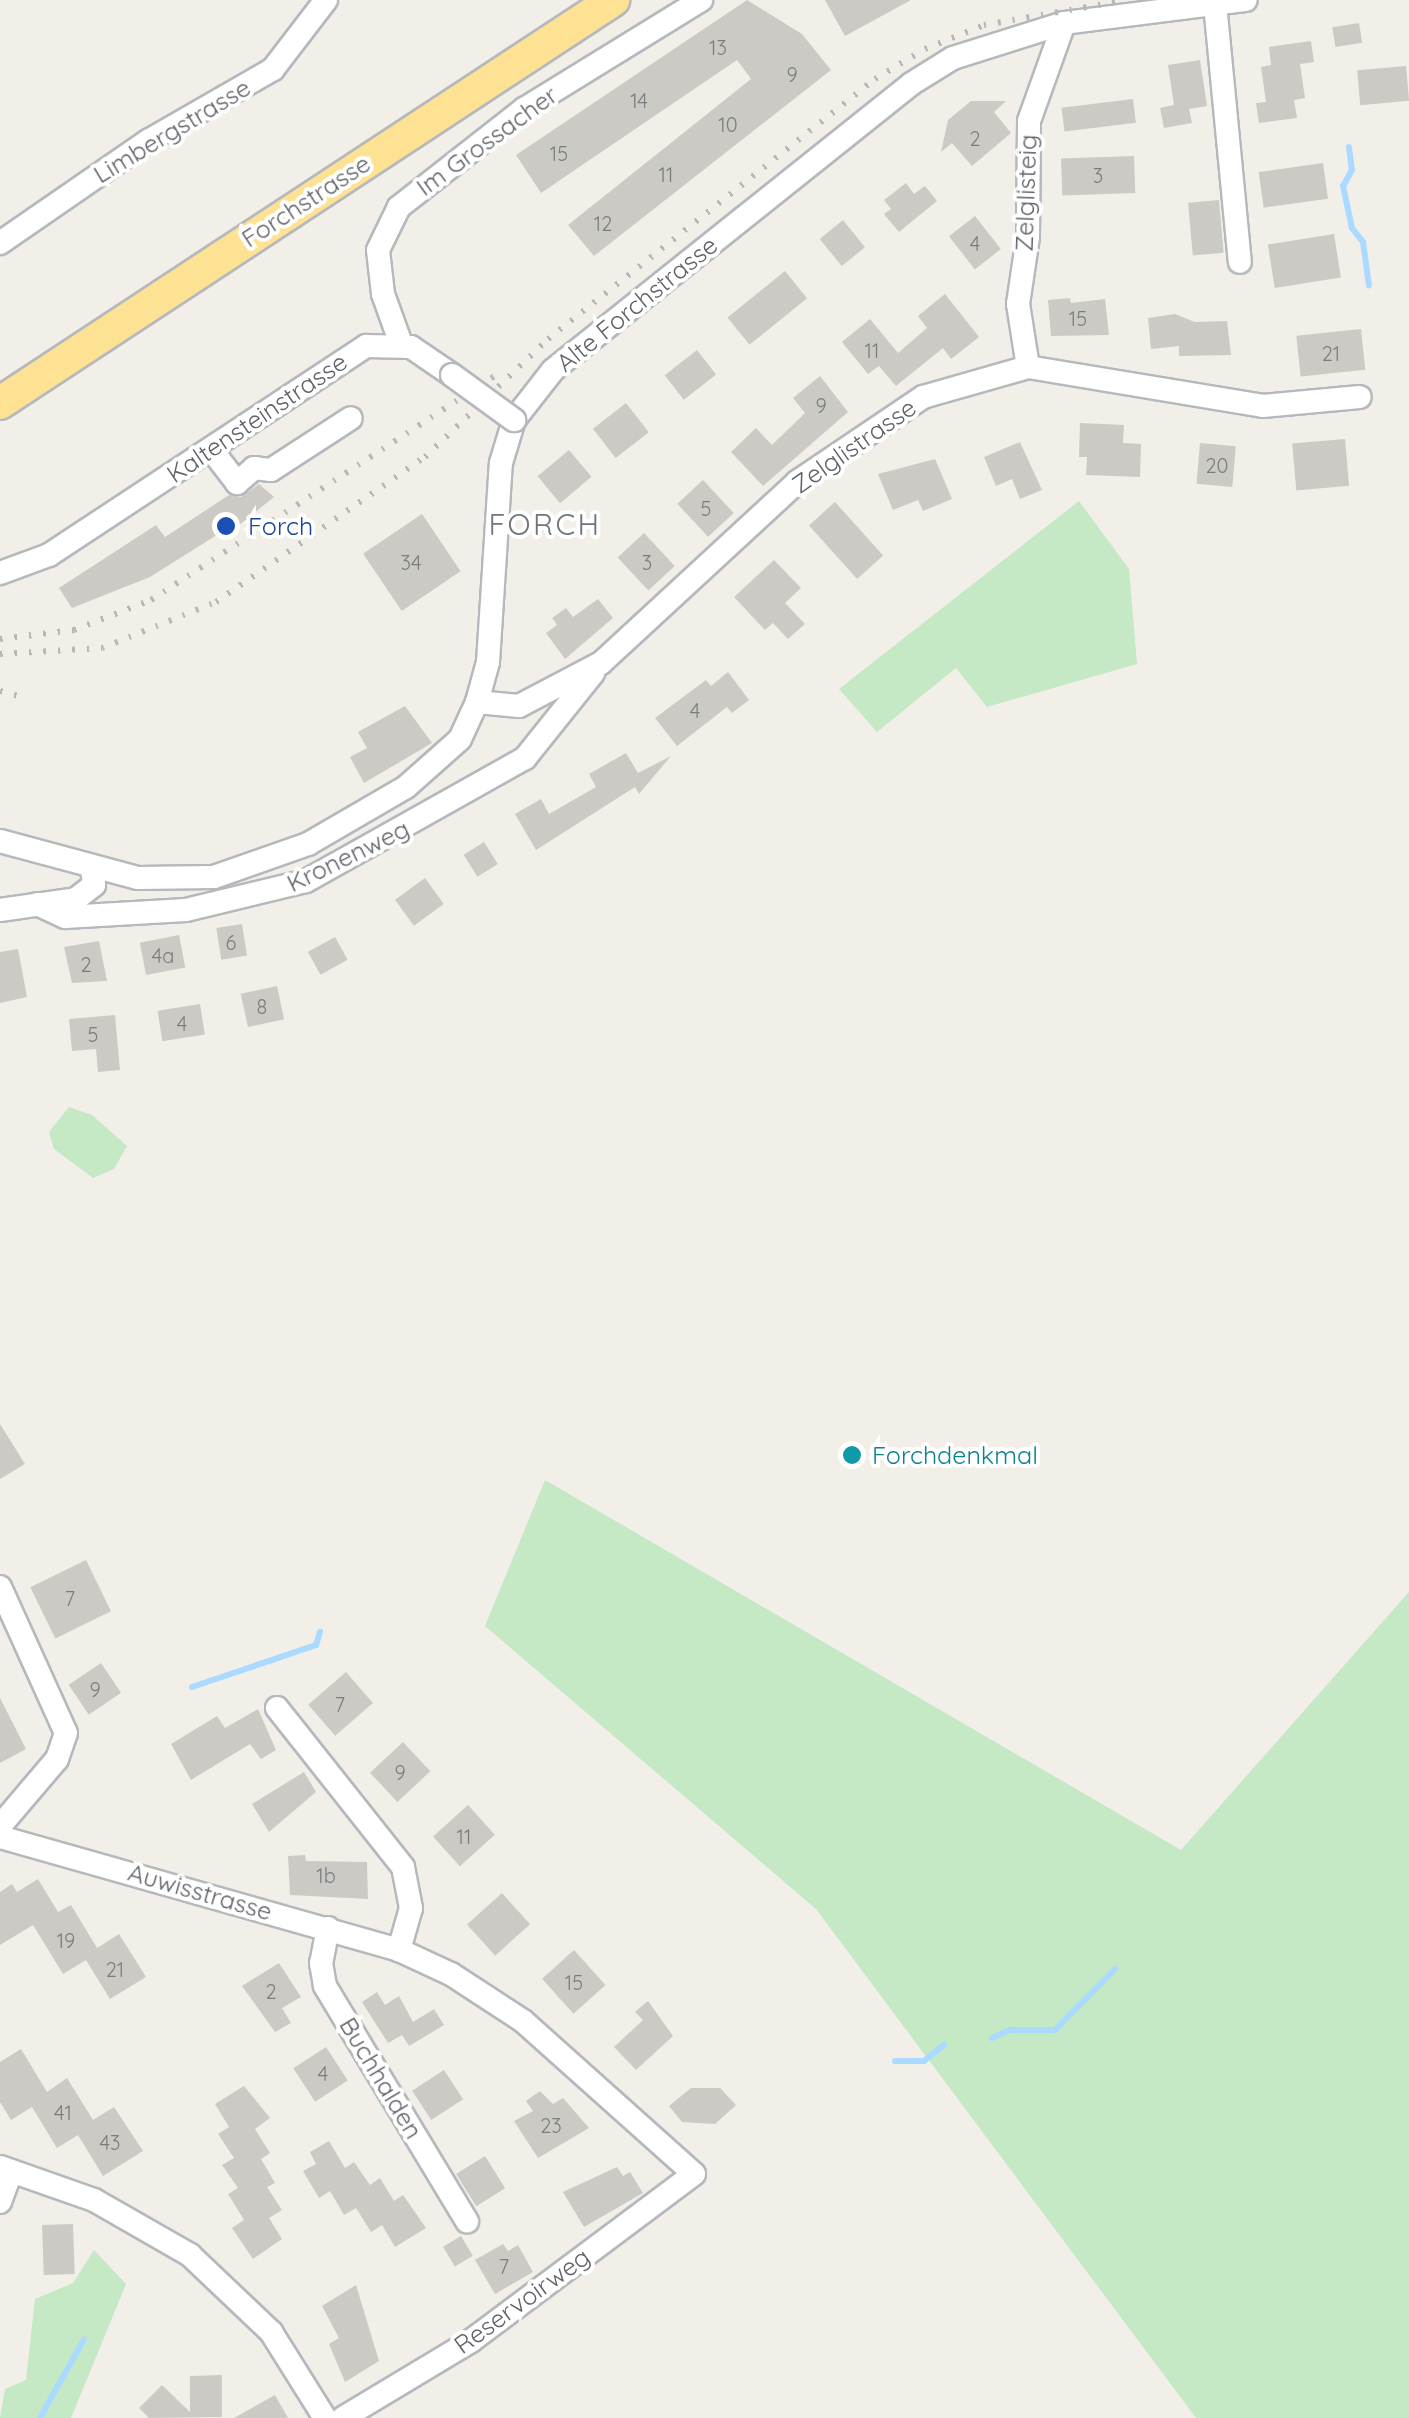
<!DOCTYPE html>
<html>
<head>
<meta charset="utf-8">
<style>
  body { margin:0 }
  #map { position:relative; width:1409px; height:2418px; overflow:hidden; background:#f1efe8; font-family:Quicksand,sans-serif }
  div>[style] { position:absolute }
  .green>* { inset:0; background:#c5e8c5 }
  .stream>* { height:6px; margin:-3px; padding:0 3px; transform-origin:3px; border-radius:3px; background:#aadaff }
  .building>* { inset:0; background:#cccac5; transform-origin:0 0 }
  .roads { filter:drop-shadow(2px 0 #b5b8bc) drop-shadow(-2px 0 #b5b8bc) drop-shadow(0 2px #b5b8bc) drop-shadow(0 -2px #b5b8bc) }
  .minor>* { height:22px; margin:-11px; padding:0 11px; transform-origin:11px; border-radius:11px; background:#fff }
  .highway>* { height:32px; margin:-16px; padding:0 16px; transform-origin:16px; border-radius:16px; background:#fde293 }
  .rail>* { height:6px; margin-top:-3px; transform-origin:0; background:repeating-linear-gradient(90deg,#b6b7b8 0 2.5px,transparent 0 14.5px) }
  .bridges { filter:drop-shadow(2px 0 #b5b8bc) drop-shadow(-2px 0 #b5b8bc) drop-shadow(0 2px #b5b8bc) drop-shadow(0 -2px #b5b8bc) }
  .minor-bridge>* { height:22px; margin:-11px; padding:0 11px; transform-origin:11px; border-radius:11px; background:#fff }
  .dots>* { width:28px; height:28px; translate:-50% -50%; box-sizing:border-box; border:5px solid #fff; border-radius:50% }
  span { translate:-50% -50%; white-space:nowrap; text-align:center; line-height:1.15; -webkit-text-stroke:8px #fff; paint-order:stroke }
  .number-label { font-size:20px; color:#7a7d7f }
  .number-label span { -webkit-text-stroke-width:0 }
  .street-label { font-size:25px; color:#5f6368 }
  .transit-label { font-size:25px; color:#164399 }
  .left { translate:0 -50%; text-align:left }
  .culture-label { font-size:25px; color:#0d838f }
  .quarter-label { font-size:30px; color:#70757a; letter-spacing:2.5px }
</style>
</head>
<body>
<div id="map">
  <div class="green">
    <div style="clip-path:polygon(1079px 501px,1129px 569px,1137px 664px,987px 707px,956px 668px,877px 732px,839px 689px)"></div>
    <div style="clip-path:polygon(69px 1107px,92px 1115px,127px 1146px,114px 1169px,93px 1178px,54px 1149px,49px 1132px)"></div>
    <div style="clip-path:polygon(545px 1480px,1181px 1850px,1409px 1592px,1409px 2418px,1196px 2418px,816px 1909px,485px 1626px)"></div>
    <div style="clip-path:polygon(94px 2250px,126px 2284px,71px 2418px,0 2418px,5px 2389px,26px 2380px,35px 2299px,73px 2283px)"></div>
  </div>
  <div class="stream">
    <div style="left:1349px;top:147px;width:23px;rotate:83deg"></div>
    <div style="left:1352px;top:170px;width:18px;rotate:119deg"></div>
    <div style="left:1343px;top:186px;width:43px;rotate:77.9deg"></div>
    <div style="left:1352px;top:228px;width:18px;rotate:52deg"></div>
    <div style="left:1363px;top:242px;width:44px;rotate:82.2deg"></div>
    <div style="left:192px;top:1687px;width:131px;rotate:-18.7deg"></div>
    <div style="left:316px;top:1645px;width:14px;rotate:-73deg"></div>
    <div style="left:992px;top:2038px;width:20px;rotate:-24deg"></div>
    <div style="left:1010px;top:2030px;width:45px"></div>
    <div style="left:1055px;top:2030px;width:86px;rotate:-45.5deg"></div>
    <div style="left:895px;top:2061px;width:29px"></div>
    <div style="left:924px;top:2061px;width:26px;rotate:-39deg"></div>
    <div style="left:40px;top:2418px;width:90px;rotate:-60.9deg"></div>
  </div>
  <div class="building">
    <div style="clip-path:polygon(747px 0,802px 34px,831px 70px,594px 256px,568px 225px,751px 79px,737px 60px,541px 193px,516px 155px)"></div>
    <div style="clip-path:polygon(825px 0,911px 0,845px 36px)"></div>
    <div style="left:1359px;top:23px;width:20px;height:27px;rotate:81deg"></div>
    <div style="clip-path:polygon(1311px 41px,1314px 62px,1300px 64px,1305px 98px,1294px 100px,1297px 118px,1259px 123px,1256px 103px,1266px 102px,1261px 67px,1271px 65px,1269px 47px)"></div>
    <div style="clip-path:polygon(1200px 60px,1207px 106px,1189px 109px,1192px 123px,1164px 128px,1160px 108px,1174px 105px,1168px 65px)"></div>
    <div style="left:1406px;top:66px;width:35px;height:49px;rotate:85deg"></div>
    <div style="left:1133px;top:99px;width:24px;height:72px;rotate:83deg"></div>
    <div style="clip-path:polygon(971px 101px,1006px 101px,994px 112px,1011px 133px,972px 166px,952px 143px,941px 152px,948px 120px)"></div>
    <div style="left:1134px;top:156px;width:37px;height:73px;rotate:88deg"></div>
    <div style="left:1323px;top:163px;width:36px;height:65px;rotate:82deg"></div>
    <div style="clip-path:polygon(906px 183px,914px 194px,925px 186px,937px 201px,899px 232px,884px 214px,891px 209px,884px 200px)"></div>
    <div style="left:1219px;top:200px;width:53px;height:31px;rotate:85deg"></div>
    <div style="left:975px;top:216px;width:42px;height:33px;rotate:52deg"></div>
    <div style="left:843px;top:220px;width:35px;height:30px;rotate:51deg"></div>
    <div style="left:1334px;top:234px;width:44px;height:67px;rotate:81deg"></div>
    <div style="left:785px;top:271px;width:35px;height:74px;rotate:51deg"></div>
    <div style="clip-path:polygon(945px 294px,979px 337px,951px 359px,943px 348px,896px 386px,879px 366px,868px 374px,842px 342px,870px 319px,898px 353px,927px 328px,918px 316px)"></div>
    <div style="clip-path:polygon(1070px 298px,1071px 303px,1105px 299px,1109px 335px,1051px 336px,1048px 300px)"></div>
    <div style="clip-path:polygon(1175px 314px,1195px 322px,1227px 321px,1231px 355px,1179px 356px,1179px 346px,1151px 349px,1148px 318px)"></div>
    <div style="left:1361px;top:329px;width:41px;height:65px;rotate:84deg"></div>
    <div style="left:697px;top:350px;width:31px;height:41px;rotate:52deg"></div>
    <div style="clip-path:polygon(820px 376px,848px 412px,763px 486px,731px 452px,756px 428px,772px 445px,805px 413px,793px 398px)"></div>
    <div style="left:626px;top:403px;width:37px;height:42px;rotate:52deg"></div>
    <div style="clip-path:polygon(1080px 423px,1124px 425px,1123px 443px,1141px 444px,1140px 477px,1086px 475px,1087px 457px,1079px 457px)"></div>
    <div style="left:1345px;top:439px;width:47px;height:53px;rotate:85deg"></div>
    <div style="clip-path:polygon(1020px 442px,1042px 490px,1020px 499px,1012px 479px,996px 486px,984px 457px)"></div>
    <div style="left:1200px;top:443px;width:36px;height:41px;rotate:5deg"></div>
    <div style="left:569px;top:450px;width:35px;height:41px;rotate:50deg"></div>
    <div style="clip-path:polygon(935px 459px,952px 499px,923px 511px,918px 500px,893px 510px,878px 474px)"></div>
    <div style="left:703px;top:480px;width:45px;height:35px;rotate:47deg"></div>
    <div style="clip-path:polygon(259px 484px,274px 497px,223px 538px,220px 533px,150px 577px,72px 608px,59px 588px,156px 525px,165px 537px,229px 495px,241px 497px)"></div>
    <div style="left:835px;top:502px;width:72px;height:35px;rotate:48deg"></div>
    <div style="left:422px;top:514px;width:69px;height:71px;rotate:56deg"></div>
    <div style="left:644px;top:533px;width:45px;height:36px;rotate:47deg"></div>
    <div style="clip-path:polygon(774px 560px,801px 588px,785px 603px,805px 624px,788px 639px,773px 623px,765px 630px,734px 597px)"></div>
    <div style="clip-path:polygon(598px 599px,613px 618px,565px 659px,546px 633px,557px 625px,552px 618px,566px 608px,573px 617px)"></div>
    <div style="clip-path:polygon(728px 672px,749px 700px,732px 713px,727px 707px,677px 746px,655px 718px,706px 680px,711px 686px)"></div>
    <div style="clip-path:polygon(405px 706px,432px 743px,364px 783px,350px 757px,367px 748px,358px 732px)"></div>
    <div style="clip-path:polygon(626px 753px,638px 773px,671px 756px,639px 794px,635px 787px,536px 850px,515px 814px,541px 799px,549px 814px,596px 787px,589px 774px)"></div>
    <div style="left:484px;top:842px;width:26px;height:24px;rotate:58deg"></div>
    <div style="left:425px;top:878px;width:32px;height:37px;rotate:54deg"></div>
    <div style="left:242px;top:924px;width:32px;height:26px;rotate:81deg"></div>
    <div style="left:179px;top:935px;width:33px;height:40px;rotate:79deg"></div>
    <div style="left:335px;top:937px;width:26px;height:31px;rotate:61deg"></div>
    <div style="clip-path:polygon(99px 941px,107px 981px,72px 983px,64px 947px)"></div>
    <div style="clip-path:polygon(18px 949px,27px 997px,0 1003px,0 952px)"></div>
    <div style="left:277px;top:986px;width:34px;height:37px;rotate:78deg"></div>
    <div style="left:200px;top:1004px;width:31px;height:43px;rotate:81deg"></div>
    <div style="clip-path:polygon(115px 1015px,120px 1070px,98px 1072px,96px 1049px,72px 1051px,69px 1019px)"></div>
    <div style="clip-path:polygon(0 1424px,25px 1464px,0 1479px)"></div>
    <div style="left:86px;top:1560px;width:57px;height:62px;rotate:64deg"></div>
    <div style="left:101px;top:1663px;width:36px;height:39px;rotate:56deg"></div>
    <div style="left:346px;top:1672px;width:41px;height:50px;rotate:49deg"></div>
    <div style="clip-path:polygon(0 1698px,26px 1749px,0 1763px)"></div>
    <div style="clip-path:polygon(258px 1709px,276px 1750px,261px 1759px,250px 1744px,191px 1780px,171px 1744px,217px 1716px,225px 1728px)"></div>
    <div style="left:403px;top:1742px;width:40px;height:45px;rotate:47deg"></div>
    <div style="clip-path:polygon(304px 1772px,316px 1792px,269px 1832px,252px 1804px)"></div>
    <div style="left:468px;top:1805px;width:40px;height:47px;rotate:48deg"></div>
    <div style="clip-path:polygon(305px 1855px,306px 1861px,367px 1862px,368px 1899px,290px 1895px,288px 1856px)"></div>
    <div style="clip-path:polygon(38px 1879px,58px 1912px,71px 1905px,97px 1948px,119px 1934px,146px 1977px,110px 1999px,86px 1960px,63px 1974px,33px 1925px,0 1945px,0 1892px,12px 1884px,17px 1892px)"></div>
    <div style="left:502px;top:1893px;width:42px;height:47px;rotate:48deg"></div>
    <div style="left:574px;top:1950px;width:47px;height:43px;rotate:48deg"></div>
    <div style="clip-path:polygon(279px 1963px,301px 1997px,282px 2008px,291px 2023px,275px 2032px,242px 1986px)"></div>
    <div style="clip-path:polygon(377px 1992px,385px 2005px,399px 1996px,413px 2022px,434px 2009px,444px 2025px,409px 2046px,402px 2035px,388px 2043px,362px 2002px)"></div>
    <div style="clip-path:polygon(648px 2001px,673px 2036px,636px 2070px,614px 2047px,643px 2020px,635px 2012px)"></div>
    <div style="left:326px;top:2047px;width:40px;height:39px;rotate:57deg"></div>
    <div style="clip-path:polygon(21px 2049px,47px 2092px,67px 2078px,93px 2120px,114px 2107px,143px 2151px,103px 2176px,78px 2135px,57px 2148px,32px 2107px,11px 2120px,0 2102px,0 2062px)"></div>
    <div style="left:444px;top:2070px;width:35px;height:38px;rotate:57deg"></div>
    <div style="clip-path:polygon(244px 2086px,270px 2118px,255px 2129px,270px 2153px,261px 2159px,275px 2183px,267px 2187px,282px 2210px,269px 2218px,282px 2239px,253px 2259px,232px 2228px,244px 2220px,228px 2194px,238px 2188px,222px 2165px,234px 2158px,218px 2134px,229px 2127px,215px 2104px)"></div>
    <div style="clip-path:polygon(691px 2088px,720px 2088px,736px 2105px,715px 2124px,682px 2122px,669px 2106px)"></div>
    <div style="clip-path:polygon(540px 2091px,553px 2104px,563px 2098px,589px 2128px,538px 2158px,514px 2121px,533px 2111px,526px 2101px)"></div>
    <div style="clip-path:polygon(329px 2141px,345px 2168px,354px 2162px,370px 2185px,380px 2178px,394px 2201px,403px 2195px,426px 2228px,395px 2247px,382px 2225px,371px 2232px,356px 2208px,344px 2215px,330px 2191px,319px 2198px,303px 2171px,316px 2164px,310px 2152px)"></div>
    <div style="left:485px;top:2156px;width:38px;height:34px;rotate:58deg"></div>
    <div style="clip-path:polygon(617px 2167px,623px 2176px,630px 2172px,643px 2193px,584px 2227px,563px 2192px)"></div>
    <div style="left:73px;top:2224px;width:50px;height:31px;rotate:88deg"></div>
    <div style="left:461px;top:2236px;width:23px;height:21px;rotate:59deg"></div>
    <div style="clip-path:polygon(503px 2244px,508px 2251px,518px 2245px,533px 2272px,495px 2294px,475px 2260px)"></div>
    <div style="clip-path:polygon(356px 2285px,379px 2361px,345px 2382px,329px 2344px,339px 2338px,322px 2306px)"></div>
    <div style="clip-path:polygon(222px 2375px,222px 2417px,149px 2418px,139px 2408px,162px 2385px,190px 2412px,190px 2376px)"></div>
    <div style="clip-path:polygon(275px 2395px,288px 2418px,234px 2418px)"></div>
  </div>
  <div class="roads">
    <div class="minor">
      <div style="left:1215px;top:4px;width:259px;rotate:84.5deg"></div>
      <div style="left:0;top:243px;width:180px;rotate:-34.6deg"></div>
      <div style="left:148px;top:141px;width:144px;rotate:-29.9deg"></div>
      <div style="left:273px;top:69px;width:87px;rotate:-52.5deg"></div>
      <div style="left:401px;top:344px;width:53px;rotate:-109.8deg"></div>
      <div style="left:383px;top:294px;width:44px;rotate:-96.5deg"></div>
      <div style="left:378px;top:250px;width:48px;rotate:-64deg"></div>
      <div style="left:399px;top:207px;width:159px;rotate:-38.1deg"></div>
      <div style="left:524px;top:109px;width:208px;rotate:-31.6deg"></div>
      <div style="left:1028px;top:367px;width:64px;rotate:-99deg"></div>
      <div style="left:1018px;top:304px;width:68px;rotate:-81.5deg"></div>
      <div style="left:1028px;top:237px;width:116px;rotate:-89.5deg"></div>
      <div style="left:1029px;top:121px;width:104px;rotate:-70.3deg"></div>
      <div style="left:211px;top:449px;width:43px;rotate:52.6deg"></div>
      <div style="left:237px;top:483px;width:23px;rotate:-41deg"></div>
      <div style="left:254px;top:468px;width:17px;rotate:7deg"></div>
      <div style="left:271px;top:470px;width:95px;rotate:-33deg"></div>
      <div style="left:0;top:573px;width:52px;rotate:-20.2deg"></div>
      <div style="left:49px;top:555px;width:380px;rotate:-33.4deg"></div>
      <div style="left:366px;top:346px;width:45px;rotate:1.3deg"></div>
      <div style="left:411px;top:347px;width:50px;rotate:34.3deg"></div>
      <div style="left:477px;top:702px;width:42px;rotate:5.4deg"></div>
      <div style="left:519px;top:706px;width:93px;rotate:-27.7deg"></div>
      <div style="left:601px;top:663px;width:267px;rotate:-42.7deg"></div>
      <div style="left:797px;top:482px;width:152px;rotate:-34deg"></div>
      <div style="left:923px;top:397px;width:109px;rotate:-15.9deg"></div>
      <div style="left:1028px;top:367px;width:238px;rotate:9.4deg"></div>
      <div style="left:1263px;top:406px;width:97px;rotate:-5.3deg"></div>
      <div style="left:0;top:841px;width:143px;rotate:15deg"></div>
      <div style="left:138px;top:878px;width:76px;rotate:-0.8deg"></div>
      <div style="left:214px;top:877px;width:100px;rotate:-19.3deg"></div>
      <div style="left:308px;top:844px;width:113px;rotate:-30.2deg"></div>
      <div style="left:406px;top:787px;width:72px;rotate:-41.6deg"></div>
      <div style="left:460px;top:739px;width:41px;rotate:-65.3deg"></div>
      <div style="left:477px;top:702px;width:41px;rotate:-74.6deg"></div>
      <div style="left:488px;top:662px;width:199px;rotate:-86.3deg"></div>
      <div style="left:501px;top:463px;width:45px;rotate:-73.2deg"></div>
      <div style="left:514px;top:420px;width:63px;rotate:-52deg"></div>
      <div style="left:553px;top:370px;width:458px;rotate:-38.6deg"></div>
      <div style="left:911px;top:84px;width:49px;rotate:-31.8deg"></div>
      <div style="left:953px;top:58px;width:116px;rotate:-17.5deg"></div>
      <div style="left:1064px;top:23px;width:183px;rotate:-7.2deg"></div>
      <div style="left:37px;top:904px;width:31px;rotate:25deg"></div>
      <div style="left:65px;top:917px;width:121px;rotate:-3.3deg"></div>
      <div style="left:186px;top:910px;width:123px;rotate:-13.6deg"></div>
      <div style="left:306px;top:881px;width:251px;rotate:-29.3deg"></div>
      <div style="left:525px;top:758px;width:109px;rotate:-51.3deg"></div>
      <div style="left:0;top:910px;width:77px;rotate:-8.2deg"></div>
      <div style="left:76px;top:899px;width:23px;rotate:-38deg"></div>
      <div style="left:94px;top:885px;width:17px;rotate:-97deg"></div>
      <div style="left:0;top:1587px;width:160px;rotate:65.7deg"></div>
      <div style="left:66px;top:1733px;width:28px;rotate:109deg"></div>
      <div style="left:57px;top:1759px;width:88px;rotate:130.4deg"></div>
      <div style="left:277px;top:1708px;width:203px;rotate:51.6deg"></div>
      <div style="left:403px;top:1867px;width:42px;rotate:79deg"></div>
      <div style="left:411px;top:1908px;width:44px;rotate:105.9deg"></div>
      <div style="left:0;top:1837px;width:415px;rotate:15.8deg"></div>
      <div style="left:399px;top:1950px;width:57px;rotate:24.8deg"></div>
      <div style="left:451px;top:1974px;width:86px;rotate:33.1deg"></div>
      <div style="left:523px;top:2021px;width:229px;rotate:41.8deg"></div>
      <div style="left:694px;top:2174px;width:279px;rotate:143.2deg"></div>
      <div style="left:471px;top:2341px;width:149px;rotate:149deg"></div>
      <div style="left:328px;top:1928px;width:36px;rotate:101deg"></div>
      <div style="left:321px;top:1963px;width:23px;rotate:80deg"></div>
      <div style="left:325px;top:1986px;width:275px;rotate:58.9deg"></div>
      <div style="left:0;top:2167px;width:100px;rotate:19.3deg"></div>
      <div style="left:94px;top:2200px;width:111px;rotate:29.8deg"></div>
      <div style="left:190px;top:2255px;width:112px;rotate:43.5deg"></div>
      <div style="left:271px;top:2332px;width:102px;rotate:57.9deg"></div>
      <div style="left:0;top:2202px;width:33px;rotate:-70deg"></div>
    </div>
    <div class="highway">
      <div style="left:0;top:403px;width:734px;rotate:-33.32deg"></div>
    </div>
  </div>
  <div class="rail">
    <div style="left:0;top:639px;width:75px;rotate:-6.9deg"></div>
    <div style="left:74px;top:630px;width:83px;rotate:-21.3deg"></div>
    <div style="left:151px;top:600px;width:411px;rotate:-33.1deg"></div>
    <div style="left:0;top:654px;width:102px;rotate:-3.4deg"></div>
    <div style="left:102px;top:648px;width:123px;rotate:-22deg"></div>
    <div style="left:216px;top:602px;width:254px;rotate:-34.8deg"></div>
    <div style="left:425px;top:457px;width:170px;rotate:-43.8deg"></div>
    <div style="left:548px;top:339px;width:418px;rotate:-38.5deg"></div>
    <div style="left:875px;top:79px;width:58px;rotate:-31deg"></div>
    <div style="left:925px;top:49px;width:64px;rotate:-22.1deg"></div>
    <div style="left:984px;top:25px;width:145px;rotate:-9.9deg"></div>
    <div style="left:0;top:691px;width:28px;rotate:15deg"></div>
  </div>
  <div class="bridges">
    <div class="minor-bridge">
      <div style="left:452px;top:375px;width:77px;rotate:36deg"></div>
    </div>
  </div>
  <div class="dots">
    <div style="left:226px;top:526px;background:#1a4fb4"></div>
    <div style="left:852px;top:1455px;background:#0f9aa8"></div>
  </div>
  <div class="number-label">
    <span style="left:718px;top:47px">13</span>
    <span style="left:792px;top:74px">9</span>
    <span style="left:639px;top:100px">14</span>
    <span style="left:728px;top:124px">10</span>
    <span style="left:975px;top:138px">2</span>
    <span style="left:559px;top:153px">15</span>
    <span style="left:666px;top:174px">11</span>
    <span style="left:1098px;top:175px">3</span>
    <span style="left:603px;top:223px">12</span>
    <span style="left:975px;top:243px">4</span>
    <span style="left:1078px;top:318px">15</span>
    <span style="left:872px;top:350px">11</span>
    <span style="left:1331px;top:353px">21</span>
    <span style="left:821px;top:405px">9</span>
    <span style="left:1217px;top:465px">20</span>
    <span style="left:706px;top:508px">5</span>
    <span style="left:411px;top:562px">34</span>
    <span style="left:647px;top:562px">3</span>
    <span style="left:695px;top:710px">4</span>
    <span style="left:231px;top:942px">6</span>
    <span style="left:163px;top:955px">4a</span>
    <span style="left:86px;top:964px">2</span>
    <span style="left:262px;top:1006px">8</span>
    <span style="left:182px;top:1023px">4</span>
    <span style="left:93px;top:1034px">5</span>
    <span style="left:70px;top:1598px">7</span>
    <span style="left:95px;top:1689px">9</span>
    <span style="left:340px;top:1704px">7</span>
    <span style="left:400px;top:1772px">9</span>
    <span style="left:464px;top:1836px">11</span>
    <span style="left:326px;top:1875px">1b</span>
    <span style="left:66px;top:1940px">19</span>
    <span style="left:115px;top:1969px">21</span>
    <span style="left:574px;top:1982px">15</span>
    <span style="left:271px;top:1991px">2</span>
    <span style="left:323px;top:2073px">4</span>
    <span style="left:63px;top:2112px">41</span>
    <span style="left:551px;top:2125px">23</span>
    <span style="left:110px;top:2142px">43</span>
    <span style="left:504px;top:2266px">7</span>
  </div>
  <div class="street-label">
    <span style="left:172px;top:131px;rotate:-31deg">Limbergstrasse</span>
    <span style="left:487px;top:141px;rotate:-36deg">Im Grossacher</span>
    <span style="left:1026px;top:193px;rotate:-88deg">Zelglisteig</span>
    <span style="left:306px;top:201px;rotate:-33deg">Forchstrasse</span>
    <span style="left:637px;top:304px;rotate:-39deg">Alte Forchstrasse</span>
    <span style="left:257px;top:418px;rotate:-34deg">Kaltensteinstrasse</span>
    <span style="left:854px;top:446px;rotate:-35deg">Zelglistrasse</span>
    <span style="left:348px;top:856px;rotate:-26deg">Kronenweg</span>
    <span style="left:200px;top:1892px;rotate:16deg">Auwisstrasse</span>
    <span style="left:381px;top:2078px;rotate:59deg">Buchhalden</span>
    <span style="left:522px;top:2301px;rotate:-36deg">Reservoirweg</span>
  </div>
  <div class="transit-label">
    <span class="left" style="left:248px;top:526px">Forch</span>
  </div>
  <div class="culture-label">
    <span class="left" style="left:872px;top:1455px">Forchdenkmal</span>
  </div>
  <div class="quarter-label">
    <span style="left:545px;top:524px">FORCH</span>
  </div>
</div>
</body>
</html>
